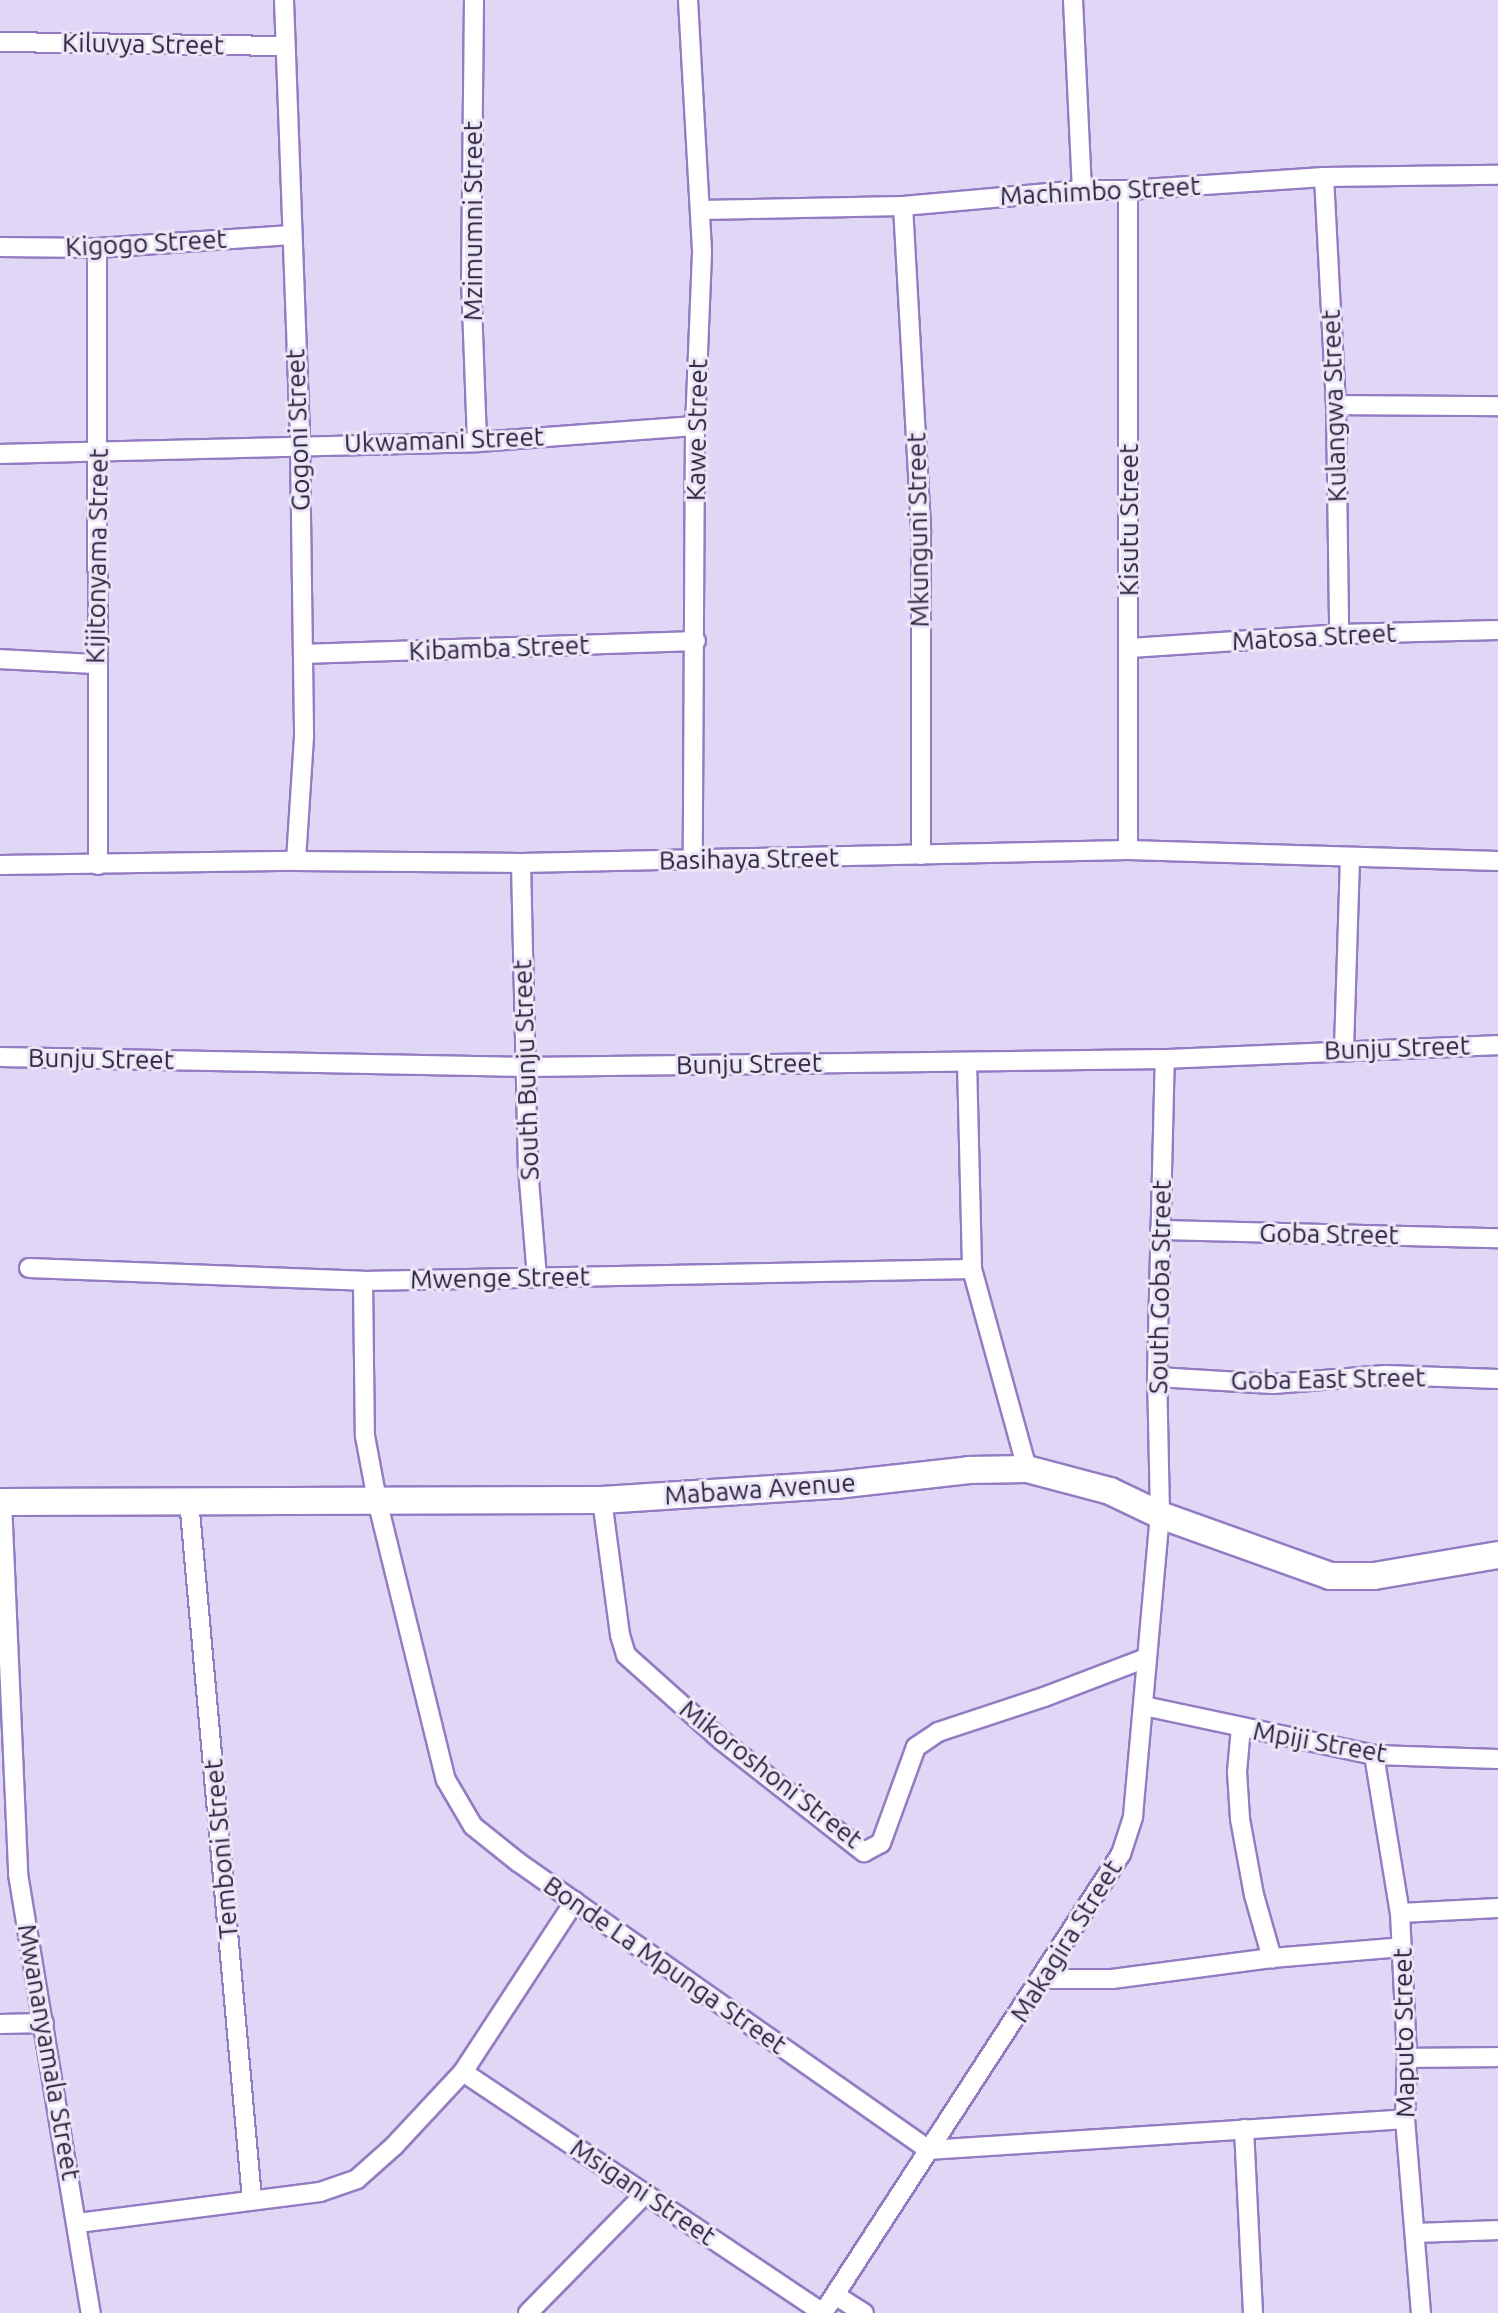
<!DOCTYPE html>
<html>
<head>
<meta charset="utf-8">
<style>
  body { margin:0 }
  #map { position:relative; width:1498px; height:2313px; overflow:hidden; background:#e0d7f6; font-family:Ubuntu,sans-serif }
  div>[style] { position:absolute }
  .roads { filter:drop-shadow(2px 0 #947cc2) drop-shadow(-2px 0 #947cc2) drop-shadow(0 2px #947cc2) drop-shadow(0 -2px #947cc2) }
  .street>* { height:18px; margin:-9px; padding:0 9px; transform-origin:9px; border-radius:9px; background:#fff }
  .secondary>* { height:26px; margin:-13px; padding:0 13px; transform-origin:13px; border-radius:13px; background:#fff }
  span { translate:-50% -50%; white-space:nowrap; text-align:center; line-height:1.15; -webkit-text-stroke:6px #ece7f7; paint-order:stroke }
  .street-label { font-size:26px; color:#2d233f }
</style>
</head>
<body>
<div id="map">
  <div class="roads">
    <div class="street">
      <div style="left:284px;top:0;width:444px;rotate:87.9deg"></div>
      <div style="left:300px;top:444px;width:293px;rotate:89.2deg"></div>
      <div style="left:304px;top:737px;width:124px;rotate:93.7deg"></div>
      <div style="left:474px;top:0;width:278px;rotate:90.6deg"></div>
      <div style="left:471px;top:278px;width:164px;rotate:87.9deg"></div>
      <div style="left:688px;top:0;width:253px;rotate:86.8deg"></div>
      <div style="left:702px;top:253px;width:173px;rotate:92.3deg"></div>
      <div style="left:695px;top:426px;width:434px;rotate:90.3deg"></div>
      <div style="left:1073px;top:0;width:190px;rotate:87.3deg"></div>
      <div style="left:0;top:42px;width:285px;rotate:0.8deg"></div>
      <div style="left:1324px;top:177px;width:228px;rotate:87deg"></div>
      <div style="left:1336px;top:405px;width:229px;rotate:89.2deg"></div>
      <div style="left:1128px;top:190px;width:660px;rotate:90deg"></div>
      <div style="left:903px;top:206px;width:327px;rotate:86.8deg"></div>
      <div style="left:921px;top:533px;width:322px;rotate:90deg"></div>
      <div style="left:701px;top:210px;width:202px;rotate:-1.1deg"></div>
      <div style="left:903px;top:206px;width:180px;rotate:-5.1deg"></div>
      <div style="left:1082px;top:190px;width:46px"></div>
      <div style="left:1128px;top:190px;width:196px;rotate:-3.8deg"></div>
      <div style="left:1324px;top:177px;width:174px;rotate:-0.7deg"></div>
      <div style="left:0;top:247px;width:97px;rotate:0.6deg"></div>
      <div style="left:97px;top:248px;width:195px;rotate:-3.8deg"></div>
      <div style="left:97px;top:248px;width:617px;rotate:89.91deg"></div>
      <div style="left:1336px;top:405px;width:162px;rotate:0.4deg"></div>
      <div style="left:0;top:454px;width:477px;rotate:-1.4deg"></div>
      <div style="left:477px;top:442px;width:219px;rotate:-4.2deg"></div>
      <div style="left:1130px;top:648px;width:209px;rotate:-3.8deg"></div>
      <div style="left:1339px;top:634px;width:159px;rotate:-1.4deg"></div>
      <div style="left:303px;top:654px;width:393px;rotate:-1.9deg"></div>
      <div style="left:0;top:659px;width:95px;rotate:3deg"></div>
      <div style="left:521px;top:863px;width:305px;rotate:88.7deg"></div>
      <div style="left:528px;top:1168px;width:110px;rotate:85.3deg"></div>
      <div style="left:0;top:865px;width:296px;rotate:-0.8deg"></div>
      <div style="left:296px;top:861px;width:225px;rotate:0.5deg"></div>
      <div style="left:521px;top:863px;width:607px;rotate:-1.23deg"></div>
      <div style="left:1128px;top:850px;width:370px;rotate:1.7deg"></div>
      <div style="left:1344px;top:1049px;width:191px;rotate:-88.2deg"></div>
      <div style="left:0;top:1057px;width:526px;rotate:1.09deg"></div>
      <div style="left:526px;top:1067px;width:639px;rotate:-0.72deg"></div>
      <div style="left:1165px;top:1059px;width:333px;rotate:-2.4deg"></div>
      <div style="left:967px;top:1062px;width:207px;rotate:88.6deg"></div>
      <div style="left:972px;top:1269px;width:207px;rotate:74.6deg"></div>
      <div style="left:1160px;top:1230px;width:338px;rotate:1.4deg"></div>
      <div style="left:29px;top:1268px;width:334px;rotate:2.2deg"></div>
      <div style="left:363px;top:1281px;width:609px;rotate:-1.13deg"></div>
      <div style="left:363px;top:1281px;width:155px;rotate:89.3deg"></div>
      <div style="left:365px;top:1436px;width:65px;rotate:79.4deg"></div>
      <div style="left:377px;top:1500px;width:288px;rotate:76.2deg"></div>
      <div style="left:446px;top:1780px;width:53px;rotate:59.6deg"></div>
      <div style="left:473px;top:1826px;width:58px;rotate:38.7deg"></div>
      <div style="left:518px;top:1862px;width:502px;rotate:35.02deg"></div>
      <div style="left:929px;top:2150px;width:477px;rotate:-3.7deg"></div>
      <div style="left:1157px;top:1377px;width:116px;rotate:3.5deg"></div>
      <div style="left:1273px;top:1384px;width:113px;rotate:-4.6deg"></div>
      <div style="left:1386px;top:1375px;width:112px;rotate:2deg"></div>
      <div style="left:189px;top:1500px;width:702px;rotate:84.85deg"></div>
      <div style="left:602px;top:1500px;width:136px;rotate:82.4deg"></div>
      <div style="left:620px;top:1635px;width:21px;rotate:73deg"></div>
      <div style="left:626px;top:1655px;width:127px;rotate:41.8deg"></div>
      <div style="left:721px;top:1740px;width:182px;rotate:38.1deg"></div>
      <div style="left:864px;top:1852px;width:19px;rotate:-28deg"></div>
      <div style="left:881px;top:1843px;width:102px;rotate:-70deg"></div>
      <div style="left:916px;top:1747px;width:27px;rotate:-34deg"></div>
      <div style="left:938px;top:1732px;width:112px;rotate:-18.3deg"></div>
      <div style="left:1044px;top:1697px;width:109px;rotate:-20.9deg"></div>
      <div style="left:2px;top:1502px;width:372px;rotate:87.5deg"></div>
      <div style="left:18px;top:1874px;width:445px;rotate:80.6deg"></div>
      <div style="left:1144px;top:1706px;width:235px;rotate:12deg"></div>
      <div style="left:1374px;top:1755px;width:124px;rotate:1.8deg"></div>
      <div style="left:1241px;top:1727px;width:45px;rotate:95.1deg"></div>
      <div style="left:1237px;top:1772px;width:47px;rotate:86.3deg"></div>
      <div style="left:1240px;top:1819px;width:77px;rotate:79.6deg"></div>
      <div style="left:1254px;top:1895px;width:66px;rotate:74.1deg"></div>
      <div style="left:1374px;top:1755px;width:160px;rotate:80.7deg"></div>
      <div style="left:1400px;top:1913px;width:145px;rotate:87.2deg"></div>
      <div style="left:1407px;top:2058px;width:61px;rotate:91.9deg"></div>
      <div style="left:1405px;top:2119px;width:195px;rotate:85.3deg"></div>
      <div style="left:1400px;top:1913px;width:98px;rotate:-2.9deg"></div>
      <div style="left:1043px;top:1979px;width:69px"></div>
      <div style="left:1112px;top:1979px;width:161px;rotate:-7.5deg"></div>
      <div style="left:1272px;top:1958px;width:130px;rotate:-4.8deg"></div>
      <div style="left:0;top:2024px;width:44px;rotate:-1.3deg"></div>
      <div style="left:1407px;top:2058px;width:91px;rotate:-0.6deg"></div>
      <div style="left:463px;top:2072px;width:433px;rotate:33.8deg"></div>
      <div style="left:1244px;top:2129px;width:184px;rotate:87.2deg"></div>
      <div style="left:78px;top:2223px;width:244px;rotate:-7.3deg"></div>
      <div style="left:320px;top:2192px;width:39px;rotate:-19deg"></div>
      <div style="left:357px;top:2179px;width:50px;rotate:-41.7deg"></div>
      <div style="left:394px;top:2146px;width:101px;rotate:-47deg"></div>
      <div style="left:463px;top:2072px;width:204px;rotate:-56.8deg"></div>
      <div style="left:1417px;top:2233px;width:81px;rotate:-2.1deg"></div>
      <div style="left:835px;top:2295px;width:34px;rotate:32deg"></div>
      <div style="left:528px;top:2313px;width:168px;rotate:-45.5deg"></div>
      <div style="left:823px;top:2313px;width:547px;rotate:-57.01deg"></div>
      <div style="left:1121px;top:1854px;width:40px;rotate:-72deg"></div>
      <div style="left:1133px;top:1816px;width:302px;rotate:-84.9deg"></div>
      <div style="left:1160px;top:1515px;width:138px;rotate:-91.2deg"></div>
      <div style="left:1157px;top:1377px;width:318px;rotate:-88.6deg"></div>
    </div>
    <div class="secondary">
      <div style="left:0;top:1502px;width:602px;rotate:-0.19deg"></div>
      <div style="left:602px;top:1500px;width:234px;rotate:-3.7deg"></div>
      <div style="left:836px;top:1485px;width:134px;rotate:-6.4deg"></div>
      <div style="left:969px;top:1470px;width:58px;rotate:-1deg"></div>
      <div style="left:1027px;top:1469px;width:86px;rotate:14.8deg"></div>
      <div style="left:1110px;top:1491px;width:55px;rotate:25.6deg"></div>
      <div style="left:1160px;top:1515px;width:181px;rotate:19.7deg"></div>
      <div style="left:1330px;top:1576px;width:44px"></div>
      <div style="left:1374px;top:1576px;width:126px;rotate:-9.6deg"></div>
    </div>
  </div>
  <div class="street-label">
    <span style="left:143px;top:44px;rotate:1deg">Kiluvya Street</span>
    <span style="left:1100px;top:191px;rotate:-3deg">Machimbo Street</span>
    <span style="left:473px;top:221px;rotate:-90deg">Mzimumni Street</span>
    <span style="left:146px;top:243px;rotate:-3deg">Kigogo Street</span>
    <span style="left:1334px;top:406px;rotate:-92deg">Kulangwa Street</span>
    <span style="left:298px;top:430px;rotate:-92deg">Gogoni Street</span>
    <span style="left:697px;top:430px;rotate:-89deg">Kawe Street</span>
    <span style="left:444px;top:440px;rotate:-2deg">Ukwamani Street</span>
    <span style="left:1129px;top:520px;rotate:-90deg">Kisutu Street</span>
    <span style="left:918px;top:530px;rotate:-91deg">Mkunguni Street</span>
    <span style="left:97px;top:556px;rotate:-89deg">Kijitonyama Street</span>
    <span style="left:1314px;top:637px;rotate:-3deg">Matosa Street</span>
    <span style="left:499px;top:648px;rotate:-2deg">Kibamba Street</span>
    <span style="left:749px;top:859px;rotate:-1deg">Basihaya Street</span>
    <span style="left:1397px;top:1048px;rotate:-2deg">Bunju Street</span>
    <span style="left:101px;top:1059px;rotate:1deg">Bunju Street</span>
    <span style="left:749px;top:1064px;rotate:-1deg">Bunju Street</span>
    <span style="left:526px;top:1070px;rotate:-92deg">South Bunju Street</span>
    <span style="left:1329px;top:1234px;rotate:1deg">Goba Street</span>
    <span style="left:500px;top:1278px;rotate:-1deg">Mwenge Street</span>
    <span style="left:1160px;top:1287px;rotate:-89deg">South Goba Street</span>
    <span style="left:1328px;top:1379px;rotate:-1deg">Goba East Street</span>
    <span style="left:760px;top:1489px;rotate:-4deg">Mabawa Avenue</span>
    <span style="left:1320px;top:1742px;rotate:10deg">Mpiji Street</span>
    <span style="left:771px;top:1774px;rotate:38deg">Mikoroshoni Street</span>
    <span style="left:221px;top:1849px;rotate:-95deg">Temboni Street</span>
    <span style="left:1066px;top:1941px;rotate:-58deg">Makagira Street</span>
    <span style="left:665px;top:1965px;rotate:35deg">Bonde La Mpunga Street</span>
    <span style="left:1404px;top:2033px;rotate:-91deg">Maputo Street</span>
    <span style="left:49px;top:2052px;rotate:80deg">Mwananyamala Street</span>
    <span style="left:643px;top:2192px;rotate:34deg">Msigani Street</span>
  </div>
</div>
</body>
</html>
